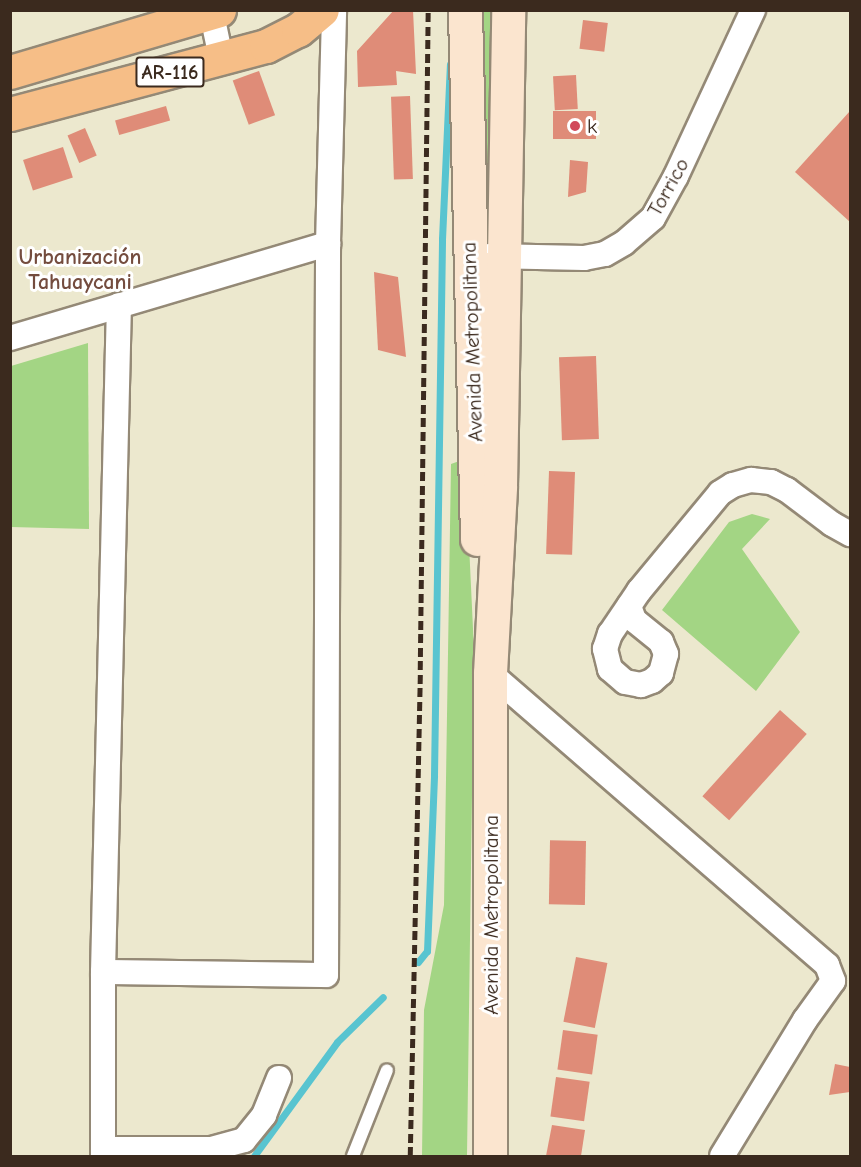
<!DOCTYPE html>
<html>
<head>
<meta charset="utf-8">
<style>
  body { margin:0 }
  #map { position:relative; width:861px; height:1167px; overflow:hidden; background:#ece8ce; font-family:"Comic Neue",sans-serif }
  div>[style] { position:absolute }
  .green>* { inset:0; background:#a3d584 }
  .stream>* { height:7px; margin:-3.5px; padding:0 3.5px; transform-origin:3.5px; border-radius:3.5px; background:#58c4d0 }
  .building>* { inset:0; background:#df8c78; transform-origin:0 0 }
  .roads { filter:drop-shadow(2px 0 #948976) drop-shadow(-2px 0 #948976) drop-shadow(0 2px #948976) drop-shadow(0 -2px #948976) }
  .lane>* { height:12px; margin:-6px; padding:0 6px; transform-origin:6px; border-radius:6px; background:#fff }
  .street>* { height:24px; margin:-12px; padding:0 12px; transform-origin:12px; border-radius:12px; background:#fff }
  .secondary>* { height:33px; margin:-16.5px; padding:0 16.5px; transform-origin:16.5px; border-radius:16.5px; background:#fbe5cf }
  .primary>* { height:33px; margin:-16.5px; padding:0 16.5px; transform-origin:16.5px; border-radius:16.5px; background:#f6be87 }
  .rail>* { height:4.5px; margin-top:-2.25px; transform-origin:0; background:repeating-linear-gradient(90deg,#3b2a1e 0 9px,transparent 0 13.5px) }
  .dots>* { width:16px; height:16px; translate:-50% -50%; box-sizing:border-box; border:3px solid #fff; border-radius:50% }
  span { translate:-50% -50%; white-space:nowrap; text-align:center; line-height:1.15; -webkit-text-stroke:6px #fff; paint-order:stroke }
  .shield-label span { padding:2px 4px; background:#fff; border:2px solid; border-radius:4px; -webkit-text-stroke-width:0 }
  .shield-label { font-size:20px; color:#3b2a1e; font-weight:700 }
  .poi-label { font-size:21px; color:#3b2a1e }
  .left { translate:0 -50%; text-align:left }
  .street-label { font-size:21px; color:#3b2a1e }
  .neighbourhood-label { font-size:22px; color:#744c3e; font-weight:700 }
  .frame { position:absolute; inset:0; border:12px solid #3b2a1e; pointer-events:none }
</style>
</head>
<body>
<div id="map">
  <div class="green">
    <div style="clip-path:polygon(481px 11px,493px 11px,495px 237px,478px 236px)"></div>
    <div style="clip-path:polygon(88px 343px,89px 529px,11px 527px,11px 366px)"></div>
    <div style="clip-path:polygon(465px 459px,474px 650px,467px 1156px,422px 1156px,424px 1010px,444px 905px,451px 464px)"></div>
    <div style="clip-path:polygon(752px 514px,770px 519px,742px 549px,800px 632px,756px 691px,662px 610px,729px 522px)"></div>
  </div>
  <div class="stream">
    <div style="left:418px;top:962px;width:14px;rotate:-51deg"></div>
    <div style="left:427px;top:951px;width:176px;rotate:-87.7deg"></div>
    <div style="left:434px;top:775px;width:536px;rotate:-89.14deg"></div>
    <div style="left:442px;top:239px;width:175px;rotate:-87.4deg"></div>
    <div style="left:254px;top:1156px;width:141px;rotate:-53.9deg"></div>
    <div style="left:337px;top:1042px;width:64px;rotate:-44.4deg"></div>
  </div>
  <div class="building">
    <div style="clip-path:polygon(394px 10px,413px 10px,416px 74px,396px 71px,397px 85px,358px 87px,357px 51px)"></div>
    <div style="left:583px;top:20px;width:25px;height:29px;rotate:7deg"></div>
    <div style="left:259px;top:71px;width:47px;height:28px;rotate:70deg"></div>
    <div style="left:576px;top:75px;width:34px;height:23px;rotate:87deg"></div>
    <div style="left:410px;top:96px;width:83px;height:19px;rotate:88deg"></div>
    <div style="left:166px;top:106px;width:15px;height:53px;rotate:74deg"></div>
    <div style="left:596px;top:111px;width:28px;height:43px;rotate:90deg"></div>
    <div style="clip-path:polygon(850px 111px,850px 222px,795px 172px)"></div>
    <div style="left:85px;top:128px;width:30px;height:19px;rotate:67deg"></div>
    <div style="left:63px;top:147px;width:32px;height:42px;rotate:72deg"></div>
    <div style="clip-path:polygon(570px 160px,588px 162px,586px 192px,568px 197px)"></div>
    <div style="clip-path:polygon(374px 272px,398px 277px,406px 357px,378px 350px)"></div>
    <div style="left:596px;top:356px;width:83px;height:37px;rotate:88deg"></div>
    <div style="left:549px;top:471px;width:26px;height:83px;rotate:2deg"></div>
    <div style="left:780px;top:710px;width:36px;height:116px;rotate:42deg"></div>
    <div style="left:586px;top:841px;width:64px;height:36px;rotate:91deg"></div>
    <div style="left:576px;top:957px;width:32px;height:66px;rotate:11deg"></div>
    <div style="left:563px;top:1030px;width:35px;height:40px;rotate:8deg"></div>
    <div style="clip-path:polygon(835px 1064px,850px 1067px,850px 1092px,829px 1095px)"></div>
    <div style="left:556px;top:1077px;width:34px;height:40px;rotate:8deg"></div>
    <div style="clip-path:polygon(552px 1125px,585px 1130px,581px 1156px,546px 1156px)"></div>
  </div>
  <div class="roads">
    <div class="lane">
      <div style="left:353px;top:1156px;width:92px;rotate:-68.4deg"></div>
    </div>
    <div class="street">
      <div style="left:211px;top:10px;width:49px;rotate:78.2deg"></div>
      <div style="left:489px;top:256px;width:95px;rotate:1.2deg"></div>
      <div style="left:584px;top:258px;width:21px;rotate:-11deg"></div>
      <div style="left:605px;top:254px;width:22px;rotate:-30deg"></div>
      <div style="left:624px;top:243px;width:38px;rotate:-41deg"></div>
      <div style="left:653px;top:218px;width:48px;rotate:-61.3deg"></div>
      <div style="left:676px;top:176px;width:183px;rotate:-65.1deg"></div>
      <div style="left:10px;top:338px;width:332px;rotate:-16.5deg"></div>
      <div style="left:629px;top:606px;width:15px;rotate:70deg"></div>
      <div style="left:634px;top:620px;width:35px;rotate:39deg"></div>
      <div style="left:661px;top:642px;width:13px;rotate:67deg"></div>
      <div style="left:666px;top:654px;width:20px;rotate:105deg"></div>
      <div style="left:661px;top:673px;width:12px;rotate:138deg"></div>
      <div style="left:652px;top:681px;width:12px;rotate:160deg"></div>
      <div style="left:641px;top:685px;width:16px;rotate:-169deg"></div>
      <div style="left:625px;top:682px;width:20px;rotate:-139deg"></div>
      <div style="left:610px;top:669px;width:21px;rotate:-104deg"></div>
      <div style="left:605px;top:649px;width:16px;rotate:-72deg"></div>
      <div style="left:610px;top:634px;width:52px;rotate:-56deg"></div>
      <div style="left:639px;top:591px;width:127px;rotate:-50.4deg"></div>
      <div style="left:720px;top:493px;width:15px;rotate:-32deg"></div>
      <div style="left:733px;top:485px;width:19px;rotate:-16deg"></div>
      <div style="left:751px;top:480px;width:20px;rotate:6deg"></div>
      <div style="left:771px;top:482px;width:18px;rotate:27deg"></div>
      <div style="left:787px;top:490px;width:56px;rotate:37.1deg"></div>
      <div style="left:832px;top:524px;width:21px;rotate:29deg"></div>
      <div style="left:490px;top:673px;width:446px;rotate:40.9deg"></div>
      <div style="left:827px;top:965px;width:17px;rotate:69deg"></div>
      <div style="left:833px;top:981px;width:48px;rotate:125.7deg"></div>
      <div style="left:805px;top:1020px;width:159px;rotate:121.4deg"></div>
      <div style="left:103px;top:972px;width:223px;rotate:0.8deg"></div>
      <div style="left:326px;top:975px;width:731px;rotate:-89.84deg"></div>
      <div style="left:328px;top:244px;width:234px;rotate:-88.5deg"></div>
      <div style="left:103px;top:1149px;width:108px"></div>
      <div style="left:211px;top:1149px;width:34px;rotate:-15deg"></div>
      <div style="left:244px;top:1140px;width:32px;rotate:-51deg"></div>
      <div style="left:264px;top:1115px;width:40px;rotate:-68deg"></div>
      <div style="left:103px;top:1156px;width:184px;rotate:-90deg"></div>
      <div style="left:103px;top:972px;width:667px;rotate:-88.63deg"></div>
    </div>
    <div class="secondary">
      <div style="left:465px;top:10px;width:529px;rotate:88.7deg"></div>
      <div style="left:490px;top:1156px;width:483px;rotate:-90deg"></div>
      <div style="left:490px;top:673px;width:187px;rotate:-86.9deg"></div>
      <div style="left:500px;top:486px;width:476px;rotate:-89deg"></div>
    </div>
    <div class="primary">
      <div style="left:10px;top:72px;width:218px;rotate:-16.5deg"></div>
      <div style="left:10px;top:114px;width:265px;rotate:-14.9deg"></div>
      <div style="left:266px;top:46px;width:36px;rotate:-27deg"></div>
      <div style="left:298px;top:30px;width:31px;rotate:-40deg"></div>
    </div>
  </div>
  <div class="rail">
    <div style="left:410px;top:1156px;width:486px;rotate:-88.8deg"></div>
    <div style="left:420px;top:670px;width:660px;rotate:-89.31deg"></div>
  </div>
  <div class="dots">
    <div style="left:575px;top:126px;background:#d1495b"></div>
  </div>
  <div class="shield-label">
    <span style="left:170px;top:72px">AR-116</span>
  </div>
  <div class="poi-label">
    <span class="left" style="left:587px;top:126px">k</span>
  </div>
  <div class="street-label">
    <span style="left:668px;top:187px;rotate:-61deg">Torrico</span>
    <span style="left:472px;top:342px;rotate:-92deg">Avenida Metropolitana</span>
    <span style="left:491px;top:915px;rotate:-90deg">Avenida Metropolitana</span>
  </div>
  <div class="neighbourhood-label">
    <span style="left:80px;top:270px">Urbanización<br>Tahuaycani</span>
  </div>
  <div class="frame"></div>
</div>
</body>
</html>
